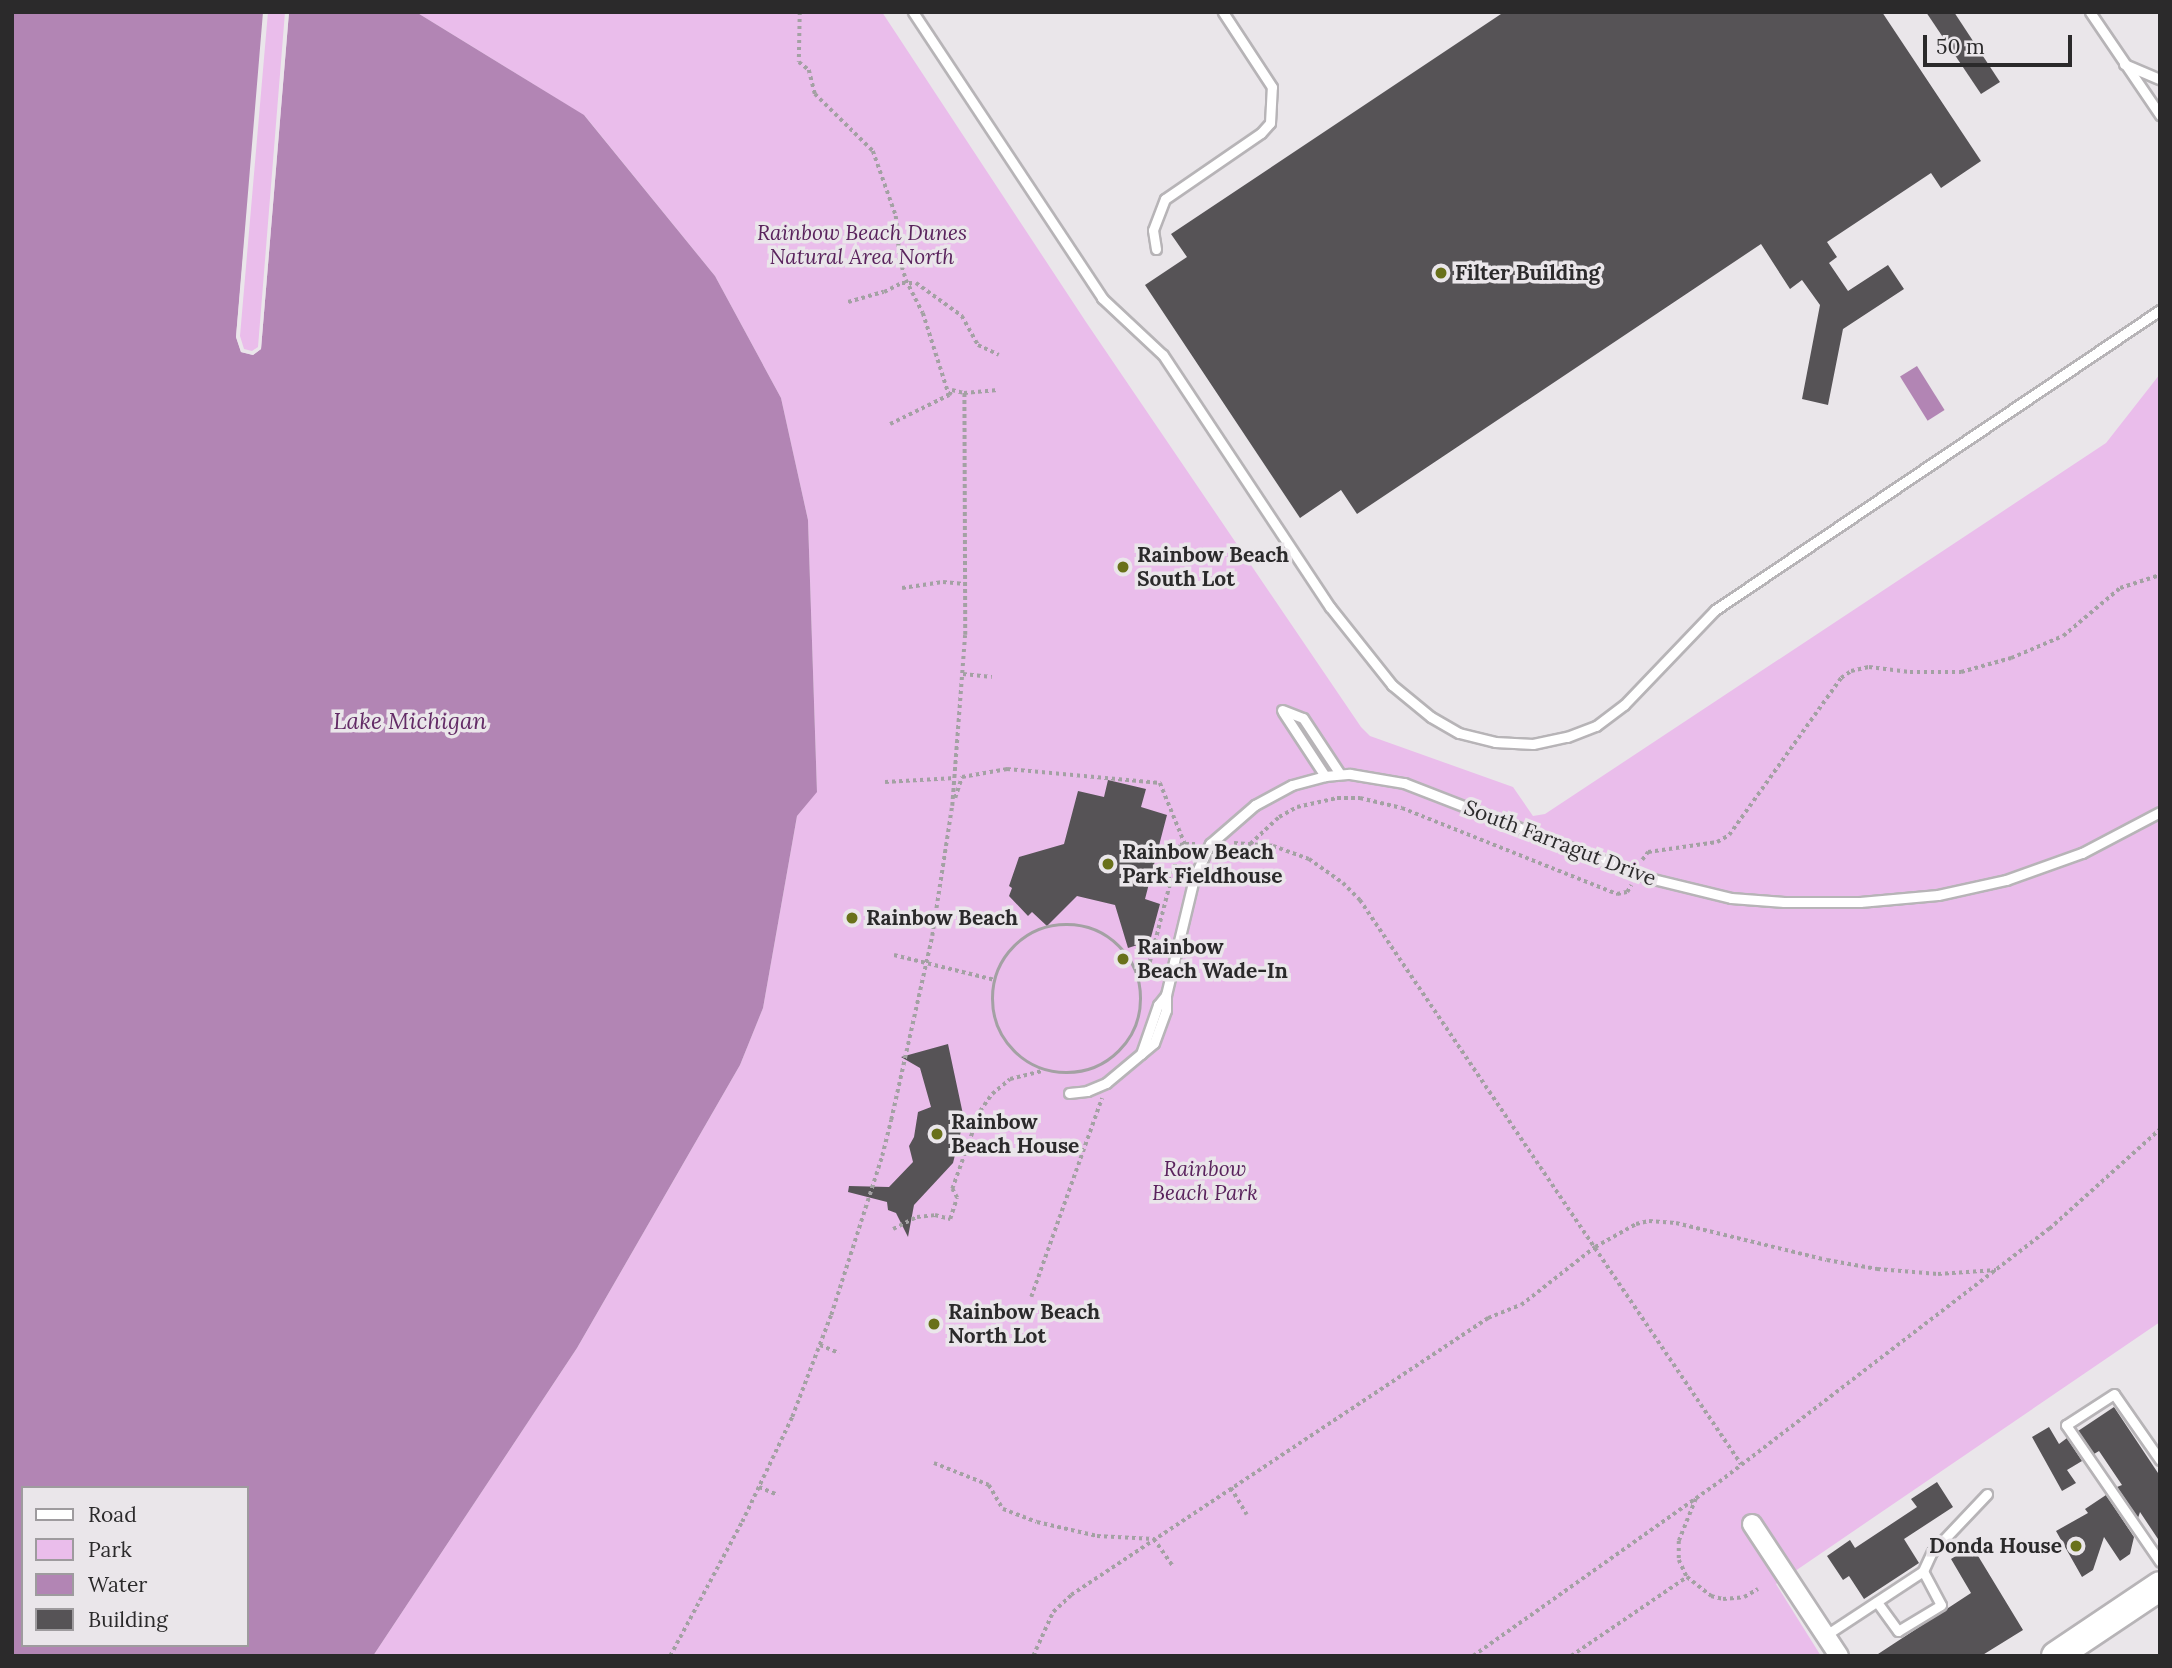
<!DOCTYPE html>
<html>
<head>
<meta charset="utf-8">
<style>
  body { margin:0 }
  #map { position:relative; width:2172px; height:1668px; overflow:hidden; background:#eae6ea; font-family:Lora,serif }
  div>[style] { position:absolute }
  .green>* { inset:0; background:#eabdeb }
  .water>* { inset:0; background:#b285b4; transform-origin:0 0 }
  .pier>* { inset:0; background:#eae6ea }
  .building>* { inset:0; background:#565356 }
  .path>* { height:3.5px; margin-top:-1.75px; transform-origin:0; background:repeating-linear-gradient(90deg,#a3a1a3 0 3.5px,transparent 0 7px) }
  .path>.ring { margin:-1.75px; padding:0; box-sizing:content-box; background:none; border:3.5px solid #a3a1a3; border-radius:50% }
  .roads { filter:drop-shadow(2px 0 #b7b4b7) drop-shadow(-2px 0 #b7b4b7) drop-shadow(0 2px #b7b4b7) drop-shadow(0 -2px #b7b4b7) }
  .lane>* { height:9px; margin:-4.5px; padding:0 4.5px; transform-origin:4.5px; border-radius:4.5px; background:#fff }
  .street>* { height:18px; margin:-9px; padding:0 9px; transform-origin:9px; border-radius:9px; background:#fff }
  .primary>* { height:28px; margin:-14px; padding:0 14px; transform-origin:14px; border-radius:14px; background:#fff }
  .dots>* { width:19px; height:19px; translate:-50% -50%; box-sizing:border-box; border:4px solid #eae6ea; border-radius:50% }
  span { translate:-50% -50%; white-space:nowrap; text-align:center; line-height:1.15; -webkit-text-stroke:7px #eae6ea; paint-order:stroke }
  .park-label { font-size:21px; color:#5a235d; font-style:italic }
  .poi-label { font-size:21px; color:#2b2a2b; font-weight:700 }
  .left { translate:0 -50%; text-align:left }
  .right { translate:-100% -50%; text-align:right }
  .street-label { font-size:21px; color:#2b2a2b }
  .water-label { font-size:23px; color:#632b66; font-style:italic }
  .frame { position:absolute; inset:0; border:14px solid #2b2a2b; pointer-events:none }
  .legend { position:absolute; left:21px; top:1486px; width:228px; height:161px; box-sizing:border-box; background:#eae6ea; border:2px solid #9e9b9e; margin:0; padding:9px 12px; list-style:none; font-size:21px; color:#2b2a2b }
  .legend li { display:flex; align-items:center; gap:14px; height:35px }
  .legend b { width:35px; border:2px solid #9e9b9e }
  .scale { position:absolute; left:1923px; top:35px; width:149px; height:32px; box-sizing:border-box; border:4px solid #2b2a2b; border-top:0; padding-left:9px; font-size:21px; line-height:24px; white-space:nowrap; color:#2b2a2b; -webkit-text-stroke:5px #eae6ea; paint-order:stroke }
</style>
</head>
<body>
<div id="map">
  <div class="green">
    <div style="clip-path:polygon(265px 12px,289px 12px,261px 349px,253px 355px,241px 352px,236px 337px)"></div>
    <div style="clip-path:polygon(416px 12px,882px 12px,1086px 322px,1361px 727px,1370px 736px,1513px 787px,1533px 816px,1545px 814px,2106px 443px,2160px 374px,2160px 1322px,1776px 1584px,1821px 1656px,373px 1656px,577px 1348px,740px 1065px,763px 1008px,797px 816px,817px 791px,808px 520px,781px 398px,715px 276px,585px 116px)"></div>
  </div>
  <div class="water">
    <div style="clip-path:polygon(evenodd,12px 12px,265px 12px,236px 337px,241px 352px,253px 355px,261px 349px,289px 12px,416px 12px,584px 115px,715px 276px,781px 398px,808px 520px,817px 792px,797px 816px,763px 1008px,740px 1065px,577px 1348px,373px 1656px,12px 1656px,12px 12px,23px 1488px,247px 1488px,247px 1645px,23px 1645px,23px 1488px)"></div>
    <div style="left:1917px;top:366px;width:52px;height:20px;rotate:58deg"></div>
  </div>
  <div class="pier">
    <div style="clip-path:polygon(263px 12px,268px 12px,240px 336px,244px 349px,252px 351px,258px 347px,285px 12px,289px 12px,261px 349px,253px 355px,241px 352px,236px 337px)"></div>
  </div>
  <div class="building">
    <div style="clip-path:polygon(1504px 12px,1882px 12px,1981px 161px,1941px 188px,1931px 173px,1827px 242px,1837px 257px,1829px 263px,1848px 291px,1888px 265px,1904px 289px,1843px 329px,1828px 405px,1802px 399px,1820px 305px,1802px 280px,1790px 289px,1761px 244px,1357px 514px,1341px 490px,1300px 518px,1145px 285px,1187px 257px,1171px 234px)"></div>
    <div style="clip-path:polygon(1926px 12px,1954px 12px,2000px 82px,1981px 94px)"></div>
    <div style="clip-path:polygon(1108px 780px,1146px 789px,1141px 807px,1167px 815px,1145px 899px,1160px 904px,1150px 941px,1128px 948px,1115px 905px,1077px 896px,1047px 926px,1032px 912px,1028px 916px,1009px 896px,1012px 888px,1009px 886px,1019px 857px,1064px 844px,1078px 791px,1104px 797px)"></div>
    <div style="clip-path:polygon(948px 1044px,964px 1119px,953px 1163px,914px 1205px,908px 1237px,896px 1213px,888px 1210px,887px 1202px,848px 1192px,849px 1186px,889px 1187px,913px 1162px,909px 1146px,914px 1137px,918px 1112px,931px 1107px,920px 1068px,901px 1057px)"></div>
    <div style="clip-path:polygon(2114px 1407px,2160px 1476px,2160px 1542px,2140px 1512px,2138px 1518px,2117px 1487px,2122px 1485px,2099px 1451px,2094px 1454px,2078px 1431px)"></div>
    <div style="clip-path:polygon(2049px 1427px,2059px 1444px,2067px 1438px,2082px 1461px,2067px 1470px,2076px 1483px,2062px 1491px,2032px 1437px)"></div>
    <div style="clip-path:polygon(1937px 1482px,1953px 1507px,1904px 1539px,1919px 1563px,1864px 1599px,1849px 1576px,1843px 1580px,1827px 1556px,1850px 1540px,1855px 1548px,1917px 1507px,1911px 1499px)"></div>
    <div style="clip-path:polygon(2106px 1495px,2134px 1537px,2130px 1554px,2120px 1561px,2104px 1537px,2093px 1570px,2082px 1577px,2056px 1531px,2088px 1513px,2085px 1509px)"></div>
    <div style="clip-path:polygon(1972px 1546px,2023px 1630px,1981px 1656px,1875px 1656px,1971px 1593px,1951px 1559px)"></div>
  </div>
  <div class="path">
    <div style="left:800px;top:12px;width:50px;rotate:91.1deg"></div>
    <div style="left:799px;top:62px;width:13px;rotate:39deg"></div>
    <div style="left:809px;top:70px;width:25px;rotate:76deg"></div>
    <div style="left:815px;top:94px;width:81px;rotate:44.5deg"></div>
    <div style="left:873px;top:151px;width:69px;rotate:70.5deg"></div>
    <div style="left:896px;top:216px;width:44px;rotate:84.8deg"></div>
    <div style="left:900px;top:260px;width:21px;rotate:73deg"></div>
    <div style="left:906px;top:280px;width:37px;rotate:63deg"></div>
    <div style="left:923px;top:313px;width:86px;rotate:72.4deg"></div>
    <div style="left:848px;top:302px;width:37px;rotate:-16deg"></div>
    <div style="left:884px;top:292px;width:20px;rotate:-27deg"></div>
    <div style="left:902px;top:283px;width:14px"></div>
    <div style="left:916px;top:283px;width:57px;rotate:35.7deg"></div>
    <div style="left:962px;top:316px;width:33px;rotate:61deg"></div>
    <div style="left:978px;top:345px;width:23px;rotate:25deg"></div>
    <div style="left:890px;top:424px;width:66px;rotate:-26.2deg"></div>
    <div style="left:949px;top:395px;width:6px;rotate:-59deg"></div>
    <div style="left:952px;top:390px;width:12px;rotate:14deg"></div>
    <div style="left:964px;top:393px;width:34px;rotate:-5deg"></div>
    <div style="left:902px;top:588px;width:41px;rotate:-8.3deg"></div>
    <div style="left:943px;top:582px;width:22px;rotate:5deg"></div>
    <div style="left:963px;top:674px;width:29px;rotate:6deg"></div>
    <div style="left:885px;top:782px;width:70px;rotate:-3.3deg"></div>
    <div style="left:955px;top:798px;width:22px;rotate:-72deg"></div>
    <div style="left:962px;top:777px;width:46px;rotate:-10.1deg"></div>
    <div style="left:1007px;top:769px;width:154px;rotate:5.2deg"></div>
    <div style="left:1160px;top:783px;width:66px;rotate:67.7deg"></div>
    <div style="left:1185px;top:844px;width:10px"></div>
    <div style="left:1234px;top:843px;width:39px;rotate:4deg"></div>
    <div style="left:1273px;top:846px;width:38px;rotate:20deg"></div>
    <div style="left:1309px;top:859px;width:42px;rotate:35.2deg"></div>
    <div style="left:1343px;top:883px;width:24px;rotate:45deg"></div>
    <div style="left:1360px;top:900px;width:681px;rotate:55.96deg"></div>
    <div style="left:1250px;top:844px;width:40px;rotate:-43deg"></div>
    <div style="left:1279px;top:817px;width:21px;rotate:-29deg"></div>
    <div style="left:1297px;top:807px;width:41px;rotate:-12.7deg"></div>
    <div style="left:1337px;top:798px;width:23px"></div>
    <div style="left:1360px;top:798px;width:43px;rotate:13.4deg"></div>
    <div style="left:1402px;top:808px;width:232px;rotate:21.8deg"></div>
    <div style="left:1617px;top:894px;width:10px;rotate:-11deg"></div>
    <div style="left:1627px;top:892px;width:8px;rotate:-60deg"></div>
    <div style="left:1642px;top:860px;width:10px;rotate:-53deg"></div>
    <div style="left:1648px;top:852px;width:70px;rotate:-8.2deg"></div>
    <div style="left:1717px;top:842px;width:14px;rotate:-30deg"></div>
    <div style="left:1729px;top:835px;width:193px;rotate:-54.5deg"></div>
    <div style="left:1841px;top:678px;width:12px;rotate:-35deg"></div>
    <div style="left:1851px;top:671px;width:18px;rotate:-13deg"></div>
    <div style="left:1869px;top:667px;width:41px;rotate:7deg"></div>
    <div style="left:1910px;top:672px;width:51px"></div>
    <div style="left:1961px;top:672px;width:52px;rotate:-15.6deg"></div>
    <div style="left:2011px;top:658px;width:56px;rotate:-22.9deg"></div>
    <div style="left:2063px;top:636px;width:75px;rotate:-40.1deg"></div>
    <div style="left:2120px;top:588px;width:42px;rotate:-18deg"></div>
    <div class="ring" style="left:993px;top:925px;width:144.5px;height:144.5px"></div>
    <div style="left:894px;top:955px;width:104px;rotate:13.9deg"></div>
    <div style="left:1138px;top:979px;width:9px;rotate:-21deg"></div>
    <div style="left:1146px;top:976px;width:135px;rotate:-75.5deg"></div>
    <div style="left:1180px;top:845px;width:5px;rotate:-11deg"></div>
    <div style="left:893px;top:1229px;width:27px;rotate:-27deg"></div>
    <div style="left:917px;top:1217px;width:18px;rotate:-6deg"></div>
    <div style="left:935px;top:1215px;width:16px;rotate:15deg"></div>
    <div style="left:950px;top:1219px;width:22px;rotate:-72deg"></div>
    <div style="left:957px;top:1198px;width:10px;rotate:-119deg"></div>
    <div style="left:952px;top:1189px;width:83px;rotate:-70.3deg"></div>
    <div style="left:980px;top:1111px;width:21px;rotate:-55deg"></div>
    <div style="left:992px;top:1094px;width:23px;rotate:-40deg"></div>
    <div style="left:1010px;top:1079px;width:33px;rotate:-14deg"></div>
    <div style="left:1031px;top:1297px;width:211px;rotate:-70.4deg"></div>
    <div style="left:820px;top:1345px;width:21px;rotate:23deg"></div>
    <div style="left:934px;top:1463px;width:59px;rotate:21.8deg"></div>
    <div style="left:989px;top:1485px;width:28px;rotate:60deg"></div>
    <div style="left:1003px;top:1509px;width:36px;rotate:21deg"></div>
    <div style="left:1037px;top:1522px;width:62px;rotate:13.1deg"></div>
    <div style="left:1097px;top:1536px;width:57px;rotate:3deg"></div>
    <div style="left:1154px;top:1539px;width:32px;rotate:55deg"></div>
    <div style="left:759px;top:1487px;width:21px;rotate:23deg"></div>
    <div style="left:1231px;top:1488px;width:31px;rotate:59deg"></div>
    <div style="left:1696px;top:1499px;width:45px;rotate:112deg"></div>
    <div style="left:1679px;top:1541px;width:19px;rotate:90deg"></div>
    <div style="left:1679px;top:1560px;width:19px;rotate:65deg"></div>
    <div style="left:1687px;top:1577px;width:31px;rotate:38deg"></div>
    <div style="left:1711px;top:1596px;width:12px;rotate:14deg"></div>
    <div style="left:1723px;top:1599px;width:21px;rotate:-5deg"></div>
    <div style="left:1744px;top:1597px;width:16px;rotate:-30deg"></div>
    <div style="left:670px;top:1656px;width:152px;rotate:-61.8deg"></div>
    <div style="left:742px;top:1522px;width:116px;rotate:-64.5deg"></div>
    <div style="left:792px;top:1417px;width:109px;rotate:-69.1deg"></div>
    <div style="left:831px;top:1315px;width:167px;rotate:-72.2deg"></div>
    <div style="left:882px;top:1156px;width:37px;rotate:-76deg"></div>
    <div style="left:891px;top:1120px;width:189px;rotate:-77.4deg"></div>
    <div style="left:932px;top:936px;width:132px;rotate:-81.3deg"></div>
    <div style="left:952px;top:806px;width:171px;rotate:-85.7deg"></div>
    <div style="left:965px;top:635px;width:242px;rotate:-90.2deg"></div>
    <div style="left:1033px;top:1656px;width:48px;rotate:-65.6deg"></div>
    <div style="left:1053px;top:1612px;width:25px;rotate:-43deg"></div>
    <div style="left:1071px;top:1595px;width:501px;rotate:-33.59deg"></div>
    <div style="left:1488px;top:1318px;width:35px;rotate:-22deg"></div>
    <div style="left:1521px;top:1305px;width:94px;rotate:-38.1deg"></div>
    <div style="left:1595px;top:1247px;width:47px;rotate:-29.3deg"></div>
    <div style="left:1636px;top:1224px;width:13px;rotate:-13deg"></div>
    <div style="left:1649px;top:1221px;width:27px;rotate:4deg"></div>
    <div style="left:1676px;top:1223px;width:155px;rotate:13.8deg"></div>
    <div style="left:1827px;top:1260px;width:51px;rotate:10.2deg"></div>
    <div style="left:1877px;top:1269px;width:61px;rotate:4.7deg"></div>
    <div style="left:1938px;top:1274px;width:58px;rotate:-3.9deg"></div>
    <div style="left:1473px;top:1656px;width:301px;rotate:-35.3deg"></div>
    <div style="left:1719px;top:1482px;width:416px;rotate:-37.5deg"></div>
    <div style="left:2049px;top:1229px;width:149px;rotate:-42deg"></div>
    <div style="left:1571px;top:1656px;width:140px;rotate:-34.3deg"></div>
  </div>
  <div class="roads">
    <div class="lane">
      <div style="left:913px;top:12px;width:343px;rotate:56.5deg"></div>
      <div style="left:1102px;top:298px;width:83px;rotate:43.1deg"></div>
      <div style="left:1163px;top:355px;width:302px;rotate:56.5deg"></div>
      <div style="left:1330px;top:607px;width:100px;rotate:51.5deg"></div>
      <div style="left:1392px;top:685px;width:50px;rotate:39.4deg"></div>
      <div style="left:1431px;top:717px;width:32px;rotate:30deg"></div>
      <div style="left:1459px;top:733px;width:37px;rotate:14deg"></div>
      <div style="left:1495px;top:742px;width:38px;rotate:3deg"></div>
      <div style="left:1533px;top:744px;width:35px;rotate:-12deg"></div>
      <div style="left:1567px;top:737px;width:31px;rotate:-21deg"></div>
      <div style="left:1596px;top:726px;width:35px;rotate:-37deg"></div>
      <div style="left:1624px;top:705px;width:132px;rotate:-46.2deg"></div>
      <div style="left:1715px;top:610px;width:537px;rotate:-33.99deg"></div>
      <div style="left:2090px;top:12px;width:125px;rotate:55.8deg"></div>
      <div style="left:2124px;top:64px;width:39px;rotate:23deg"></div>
      <div style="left:1156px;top:249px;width:19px;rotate:-99deg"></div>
      <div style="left:1153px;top:230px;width:33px;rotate:-69deg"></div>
      <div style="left:1165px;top:199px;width:116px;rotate:-34.5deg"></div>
      <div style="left:1261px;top:133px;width:13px;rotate:-48deg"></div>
      <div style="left:1270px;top:123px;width:36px;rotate:-87deg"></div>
      <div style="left:1272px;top:87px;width:90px;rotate:-123.2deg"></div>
      <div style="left:1282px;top:710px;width:22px;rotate:21deg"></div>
      <div style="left:1303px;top:718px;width:67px;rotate:56.5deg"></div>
      <div style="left:1283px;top:712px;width:77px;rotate:56.7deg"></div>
      <div style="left:1141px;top:1054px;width:52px;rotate:-70.9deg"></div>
      <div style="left:1158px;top:1005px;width:13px;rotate:-51deg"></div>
      <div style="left:1069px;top:1093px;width:18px;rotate:-6deg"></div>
      <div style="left:1087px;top:1091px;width:21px;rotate:-23deg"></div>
      <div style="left:1106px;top:1083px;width:62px;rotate:-39.8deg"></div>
      <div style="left:1154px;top:1043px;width:35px;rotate:-70deg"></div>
      <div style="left:1166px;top:1010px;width:15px;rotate:-90deg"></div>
      <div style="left:1166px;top:995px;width:120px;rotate:-76.5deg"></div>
      <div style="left:1194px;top:878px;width:38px;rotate:-65deg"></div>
      <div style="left:1210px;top:844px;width:60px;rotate:-40.9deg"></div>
      <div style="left:1255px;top:805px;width:42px;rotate:-28.4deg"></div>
      <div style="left:1292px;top:785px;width:34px;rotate:-15deg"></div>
      <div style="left:1325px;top:776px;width:25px;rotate:-5deg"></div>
      <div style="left:1350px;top:774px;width:55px;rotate:9.5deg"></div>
      <div style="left:1404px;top:783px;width:263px;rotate:21.2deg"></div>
      <div style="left:1649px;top:878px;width:84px;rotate:13.7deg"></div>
      <div style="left:1731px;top:898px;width:53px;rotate:4.3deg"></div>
      <div style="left:1784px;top:902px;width:76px"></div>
      <div style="left:1860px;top:902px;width:78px;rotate:-5.1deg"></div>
      <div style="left:1938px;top:895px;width:70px;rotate:-12.4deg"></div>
      <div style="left:2006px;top:880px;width:81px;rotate:-19.6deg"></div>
      <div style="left:2082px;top:853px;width:88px;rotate:-27.7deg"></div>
      <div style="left:2160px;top:1460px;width:80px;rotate:-124.9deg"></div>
      <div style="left:2114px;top:1394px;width:57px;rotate:147.1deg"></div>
      <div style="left:2066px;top:1425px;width:166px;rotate:55.5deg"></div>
      <div style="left:1923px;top:1571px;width:21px;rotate:-65deg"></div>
      <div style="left:1932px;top:1552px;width:80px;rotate:-46.5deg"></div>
      <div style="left:1826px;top:1635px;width:116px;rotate:-33.4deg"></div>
      <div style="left:1923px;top:1571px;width:38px;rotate:62deg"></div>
      <div style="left:1941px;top:1605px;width:50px;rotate:148.8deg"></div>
      <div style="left:1898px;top:1631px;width:36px;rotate:-126deg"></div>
    </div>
    <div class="street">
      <div style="left:1752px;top:1524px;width:158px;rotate:56.6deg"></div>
    </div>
    <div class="primary">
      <div style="left:2056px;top:1656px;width:125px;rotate:-33.9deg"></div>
    </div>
  </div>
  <div class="dots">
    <div style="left:1441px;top:273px;background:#69711a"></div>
    <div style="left:1123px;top:567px;background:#69711a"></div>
    <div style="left:1108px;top:864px;background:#69711a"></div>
    <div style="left:852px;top:918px;background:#69711a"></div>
    <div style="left:1123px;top:959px;background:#69711a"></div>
    <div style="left:937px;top:1134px;background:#69711a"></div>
    <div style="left:934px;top:1324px;background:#69711a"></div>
    <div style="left:2076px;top:1546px;background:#69711a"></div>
  </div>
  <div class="park-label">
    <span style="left:862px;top:245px">Rainbow Beach Dunes<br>Natural Area North</span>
    <span style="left:1205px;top:1181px">Rainbow<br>Beach Park</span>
  </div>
  <div class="poi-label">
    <span class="left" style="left:1455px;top:273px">Filter Building</span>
    <span class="left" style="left:1137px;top:567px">Rainbow Beach<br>South Lot</span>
    <span class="left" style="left:1122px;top:864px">Rainbow Beach<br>Park Fieldhouse</span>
    <span class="left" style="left:866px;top:918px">Rainbow Beach</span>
    <span class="left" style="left:1137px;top:959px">Rainbow<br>Beach Wade-In</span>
    <span class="left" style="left:951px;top:1134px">Rainbow<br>Beach House</span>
    <span class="left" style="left:948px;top:1324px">Rainbow Beach<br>North Lot</span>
    <span class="right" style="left:2062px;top:1546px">Donda House</span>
  </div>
  <div class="street-label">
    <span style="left:1560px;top:843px;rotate:21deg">South Farragut Drive</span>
  </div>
  <div class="water-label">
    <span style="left:410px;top:721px">Lake Michigan</span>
  </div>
  <div class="frame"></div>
  <ul class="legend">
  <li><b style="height:9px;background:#fff"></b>Road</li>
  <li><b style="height:19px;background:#eabdeb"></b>Park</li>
  <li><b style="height:19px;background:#b285b4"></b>Water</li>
  <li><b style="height:19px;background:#565356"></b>Building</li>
  </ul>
  <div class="scale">50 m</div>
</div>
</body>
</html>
